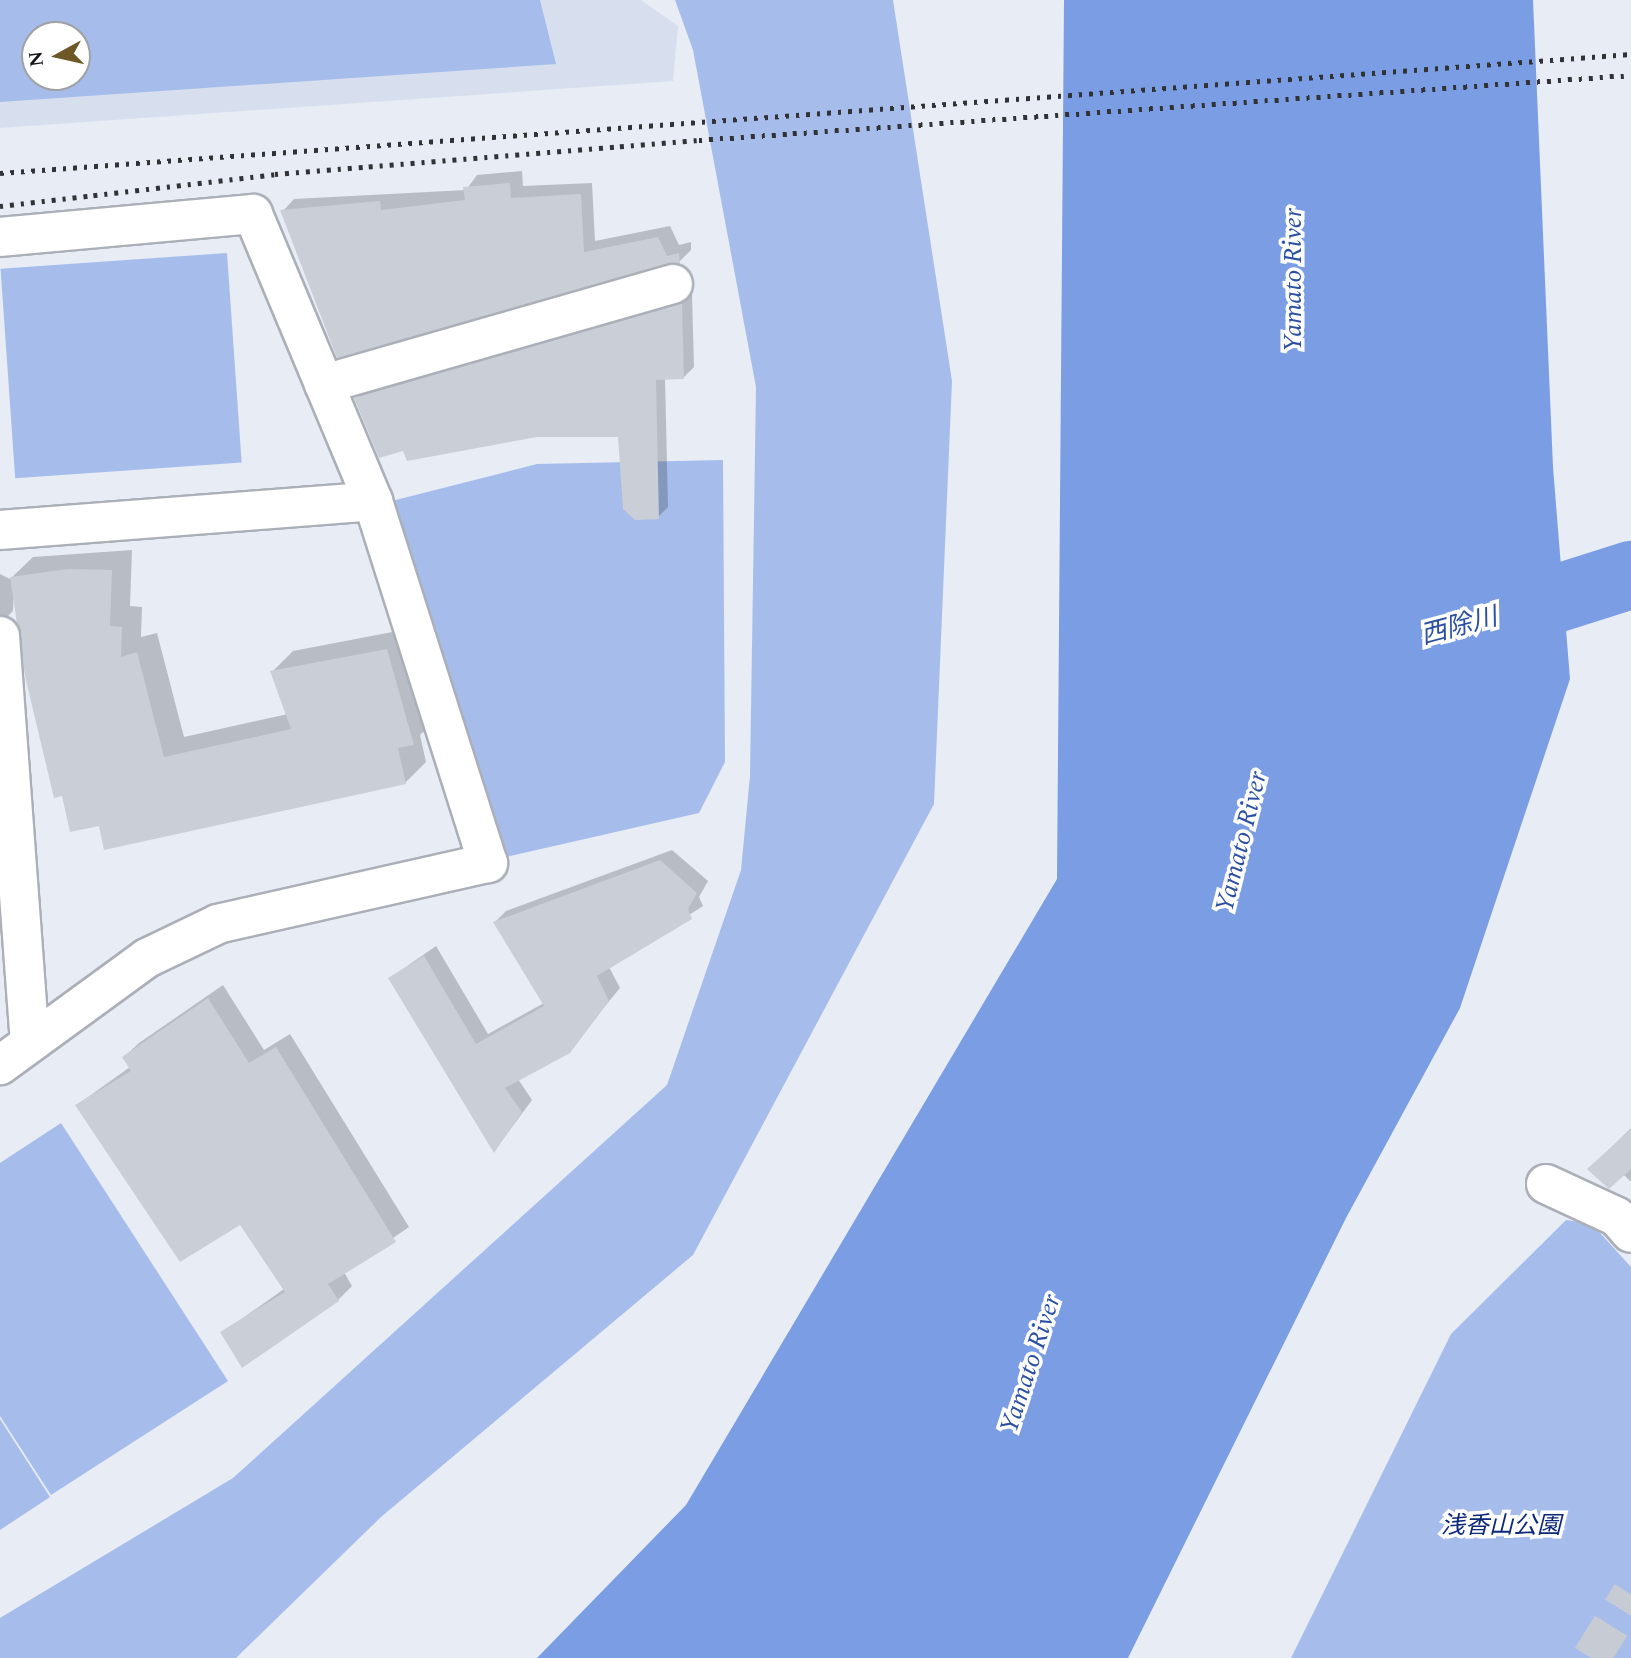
<!DOCTYPE html>
<html>
<head>
<meta charset="utf-8">
<style>
  body { margin:0 }
  #map { position:relative; width:1631px; height:1658px; overflow:hidden; background:#e7ecf5; font-family:Spectral,"Noto Sans JP",serif }
  div>[style] { position:absolute }
  .built>* { inset:0; background:#d7dfef }
  .green>* { inset:0; background:#a6bdec; transform-origin:0 0 }
  .water>* { inset:0; background:#7b9de4 }
  .shadow>* { inset:0; background:#0003 }
  .river>* { height:68px; margin:-34px; padding:0 34px; transform-origin:34px; border-radius:34px; background:#7b9de4 }
  .building>* { inset:0; background:#caced7 }
  .highway-tunnel>* { height:38px; margin-top:-19px; transform-origin:0; background:repeating-linear-gradient(90deg,#c7ccd4 0 38px,transparent 0 57px) }
  .roads { filter:drop-shadow(2px 0 #abafb8) drop-shadow(-2px 0 #abafb8) drop-shadow(0 2px #abafb8) drop-shadow(0 -2px #abafb8) }
  .minor>* { height:38px; margin:-19px; padding:0 19px; transform-origin:19px; border-radius:19px; background:#fff }
  .rail>* { height:5px; margin-top:-2.5px; transform-origin:0; background:repeating-linear-gradient(90deg,#303236 0 3.5px,transparent 0 10.5px) }
  span { translate:-50% -50%; white-space:nowrap; text-align:center; line-height:1.15; -webkit-text-stroke:7px #fff; paint-order:stroke }
  .park-label { font-size:24px; color:#0b2879; font-style:italic }
  .water-label { font-size:26px; color:#2b4fa2; font-style:italic }
  .north { position:absolute; left:21px; top:21px; width:70px; height:70px; box-sizing:border-box; background:#fff; border:2px solid #a1a1a3; border-radius:50%; rotate:262deg; font-size:19px; font-weight:700; line-height:28px; text-align:center; color:#141518 }
  .north::after { content:''; display:block; margin:auto; width:24px; height:32px; background:#6d5726; clip-path:polygon(50% 0,100% 100%,50% 72%,0 100%) }
</style>
</head>
<body>
<div id="map">
  <div class="built">
    <div style="clip-path:polygon(evenodd,0 0,641px 0,678px 26px,673px 81px,0 128px,0 0,35px 35px,77px 35px,77px 77px,35px 77px,35px 35px)"></div>
  </div>
  <div class="green">
    <div style="clip-path:polygon(evenodd,0 0,540px 0,556px 64px,0 102px,0 0,35px 35px,77px 35px,77px 77px,35px 77px,35px 35px)"></div>
    <div style="clip-path:polygon(675px 0,893px 0,952px 381px,934px 804px,693px 1255px,381px 1517px,236px 1658px,0 1658px,0 1618px,233px 1478px,667px 1085px,741px 870px,750px 776px,756px 387px,693px 50px)"></div>
    <div style="left:227px;top:253px;width:210px;height:227px;rotate:86deg"></div>
    <div style="clip-path:polygon(723px 460px,725px 762px,699px 813px,506px 857px,380px 504px,537px 464px)"></div>
    <div style="clip-path:polygon(61px 1123px,228px 1381px,51px 1495px,0 1416px,0 1163px)"></div>
    <div style="clip-path:polygon(1566px 1220px,1592px 1224px,1631px 1267px,1631px 1658px,1291px 1658px,1451px 1334px)"></div>
    <div style="clip-path:polygon(0 1419px,50px 1497px,0 1530px)"></div>
  </div>
  <div class="water">
    <div style="clip-path:polygon(1064px 0,1533px 0,1553px 467px,1570px 679px,1460px 1008px,1346px 1218px,1128px 1658px,537px 1658px,686px 1505px,1057px 879px)"></div>
  </div>
  <div class="shadow">
    <div style="clip-path:polygon(522px 171px,523px 186px,592px 183px,595px 241px,670px 226px,679px 245px,691px 242px,691px 250px,679px 262px,338px 355px,283px 211px,294px 199px,466px 190px,477px 175px)"></div>
    <div style="clip-path:polygon(692px 294px,694px 367px,684px 377px,665px 378px,668px 507px,658px 517px,620px 436px,537px 436px,404px 449px,356px 399px,366px 389px)"></div>
    <div style="clip-path:polygon(132px 550px,130px 606px,142px 607px,141px 637px,157px 633px,184px 737px,288px 714px,272px 672px,293px 651px,408px 629px,434px 722px,420px 735px,426px 762px,405px 783px,100px 824px,14px 586px,13px 611px,0 624px,0 574px,10px 579px,33px 557px)"></div>
    <div style="clip-path:polygon(672px 850px,708px 881px,699px 897px,703px 906px,609px 967px,620px 988px,568px 1051px,518px 1079px,532px 1100px,495px 1150px,390px 978px,436px 946px,488px 1034px,544px 1003px,495px 922px,506px 911px)"></div>
    <div style="clip-path:polygon(223px 985px,264px 1050px,290px 1034px,409px 1227px,344px 1272px,352px 1286px,338px 1300px,223px 1332px,284px 1289px,241px 1222px,77px 1105px,130px 1067px,124px 1057px,139px 1043px)"></div>
    <div style="clip-path:polygon(1631px 1128px,1631px 1182px,1623px 1174px,1590px 1169px)"></div>
  </div>
  <div class="river">
    <div style="left:1473px;top:625px;width:166px;rotate:-17.6deg"></div>
  </div>
  <div class="building">
    <div style="clip-path:polygon(510px 183px,511px 198px,581px 194px,584px 252px,658px 237px,667px 256px,679px 253px,680px 264px,337px 358px,280px 210px,380px 201px,381px 210px,465px 200px,463px 187px)"></div>
    <div style="clip-path:polygon(682px 303px,684px 379px,656px 380px,659px 519px,635px 520px,623px 509px,618px 437px,537px 437px,407px 461px,403px 451px,379px 458px,354px 398px)"></div>
    <div style="clip-path:polygon(68px 569px,112px 570px,110px 626px,122px 627px,121px 657px,137px 652px,164px 757px,291px 729px,270px 671px,387px 649px,414px 745px,398px 748px,406px 784px,104px 850px,99px 826px,70px 832px,62px 796px,54px 798px,25px 676px,10px 577px)"></div>
    <div style="clip-path:polygon(660px 860px,697px 893px,688px 909px,692px 919px,597px 976px,609px 1001px,570px 1053px,505px 1088px,522px 1112px,494px 1153px,388px 978px,424px 956px,476px 1044px,544px 1006px,493px 922px)"></div>
    <div style="clip-path:polygon(208px 998px,249px 1063px,276px 1047px,396px 1242px,328px 1284px,339px 1301px,242px 1368px,220px 1332px,285px 1292px,240px 1225px,180px 1262px,75px 1105px,131px 1071px,122px 1057px)"></div>
    <div style="clip-path:polygon(1631px 1129px,1631px 1169px,1609px 1189px,1587px 1169px)"></div>
  </div>
  <div class="highway-tunnel">
    <div style="left:1591px;top:1658px;width:75px;rotate:-58deg"></div>
  </div>
  <div class="roads">
    <div class="minor">
      <div style="left:0;top:237px;width:254px;rotate:-5.2deg"></div>
      <div style="left:253px;top:214px;width:311px;rotate:67.3deg"></div>
      <div style="left:373px;top:501px;width:380px;rotate:72.4deg"></div>
      <div style="left:488px;top:863px;width:277px;rotate:167.3deg"></div>
      <div style="left:218px;top:924px;width:79px;rotate:154.4deg"></div>
      <div style="left:147px;top:958px;width:182px;rotate:143.9deg"></div>
      <div style="left:324px;top:384px;width:363px;rotate:-16deg"></div>
      <div style="left:0;top:530px;width:374px;rotate:-4.4deg"></div>
      <div style="left:0;top:636px;width:406px;rotate:85.8deg"></div>
      <div style="left:1546px;top:1184px;width:78px;rotate:24.9deg"></div>
      <div style="left:1617px;top:1217px;width:21px;rotate:49deg"></div>
    </div>
  </div>
  <div class="rail">
    <div style="left:0;top:173px;width:1635px;rotate:-4.17deg"></div>
    <div style="left:0;top:206px;width:277px;rotate:-6.6deg"></div>
    <div style="left:275px;top:174px;width:425px;rotate:-4.6deg"></div>
    <div style="left:699px;top:140px;width:934px;rotate:-3.99deg"></div>
  </div>
  <div class="park-label">
    <span style="left:1501px;top:1527px">浅香山公園</span>
  </div>
  <div class="water-label">
    <span style="left:1294px;top:280px;rotate:-90deg">Yamato River</span>
    <span style="left:1459px;top:627px;rotate:-15deg">西除川</span>
    <span style="left:1242px;top:842px;rotate:-76deg">Yamato River</span>
    <span style="left:1031px;top:1364px;rotate:-72deg">Yamato River</span>
  </div>
  <div class="north">N</div>
</div>
</body>
</html>
